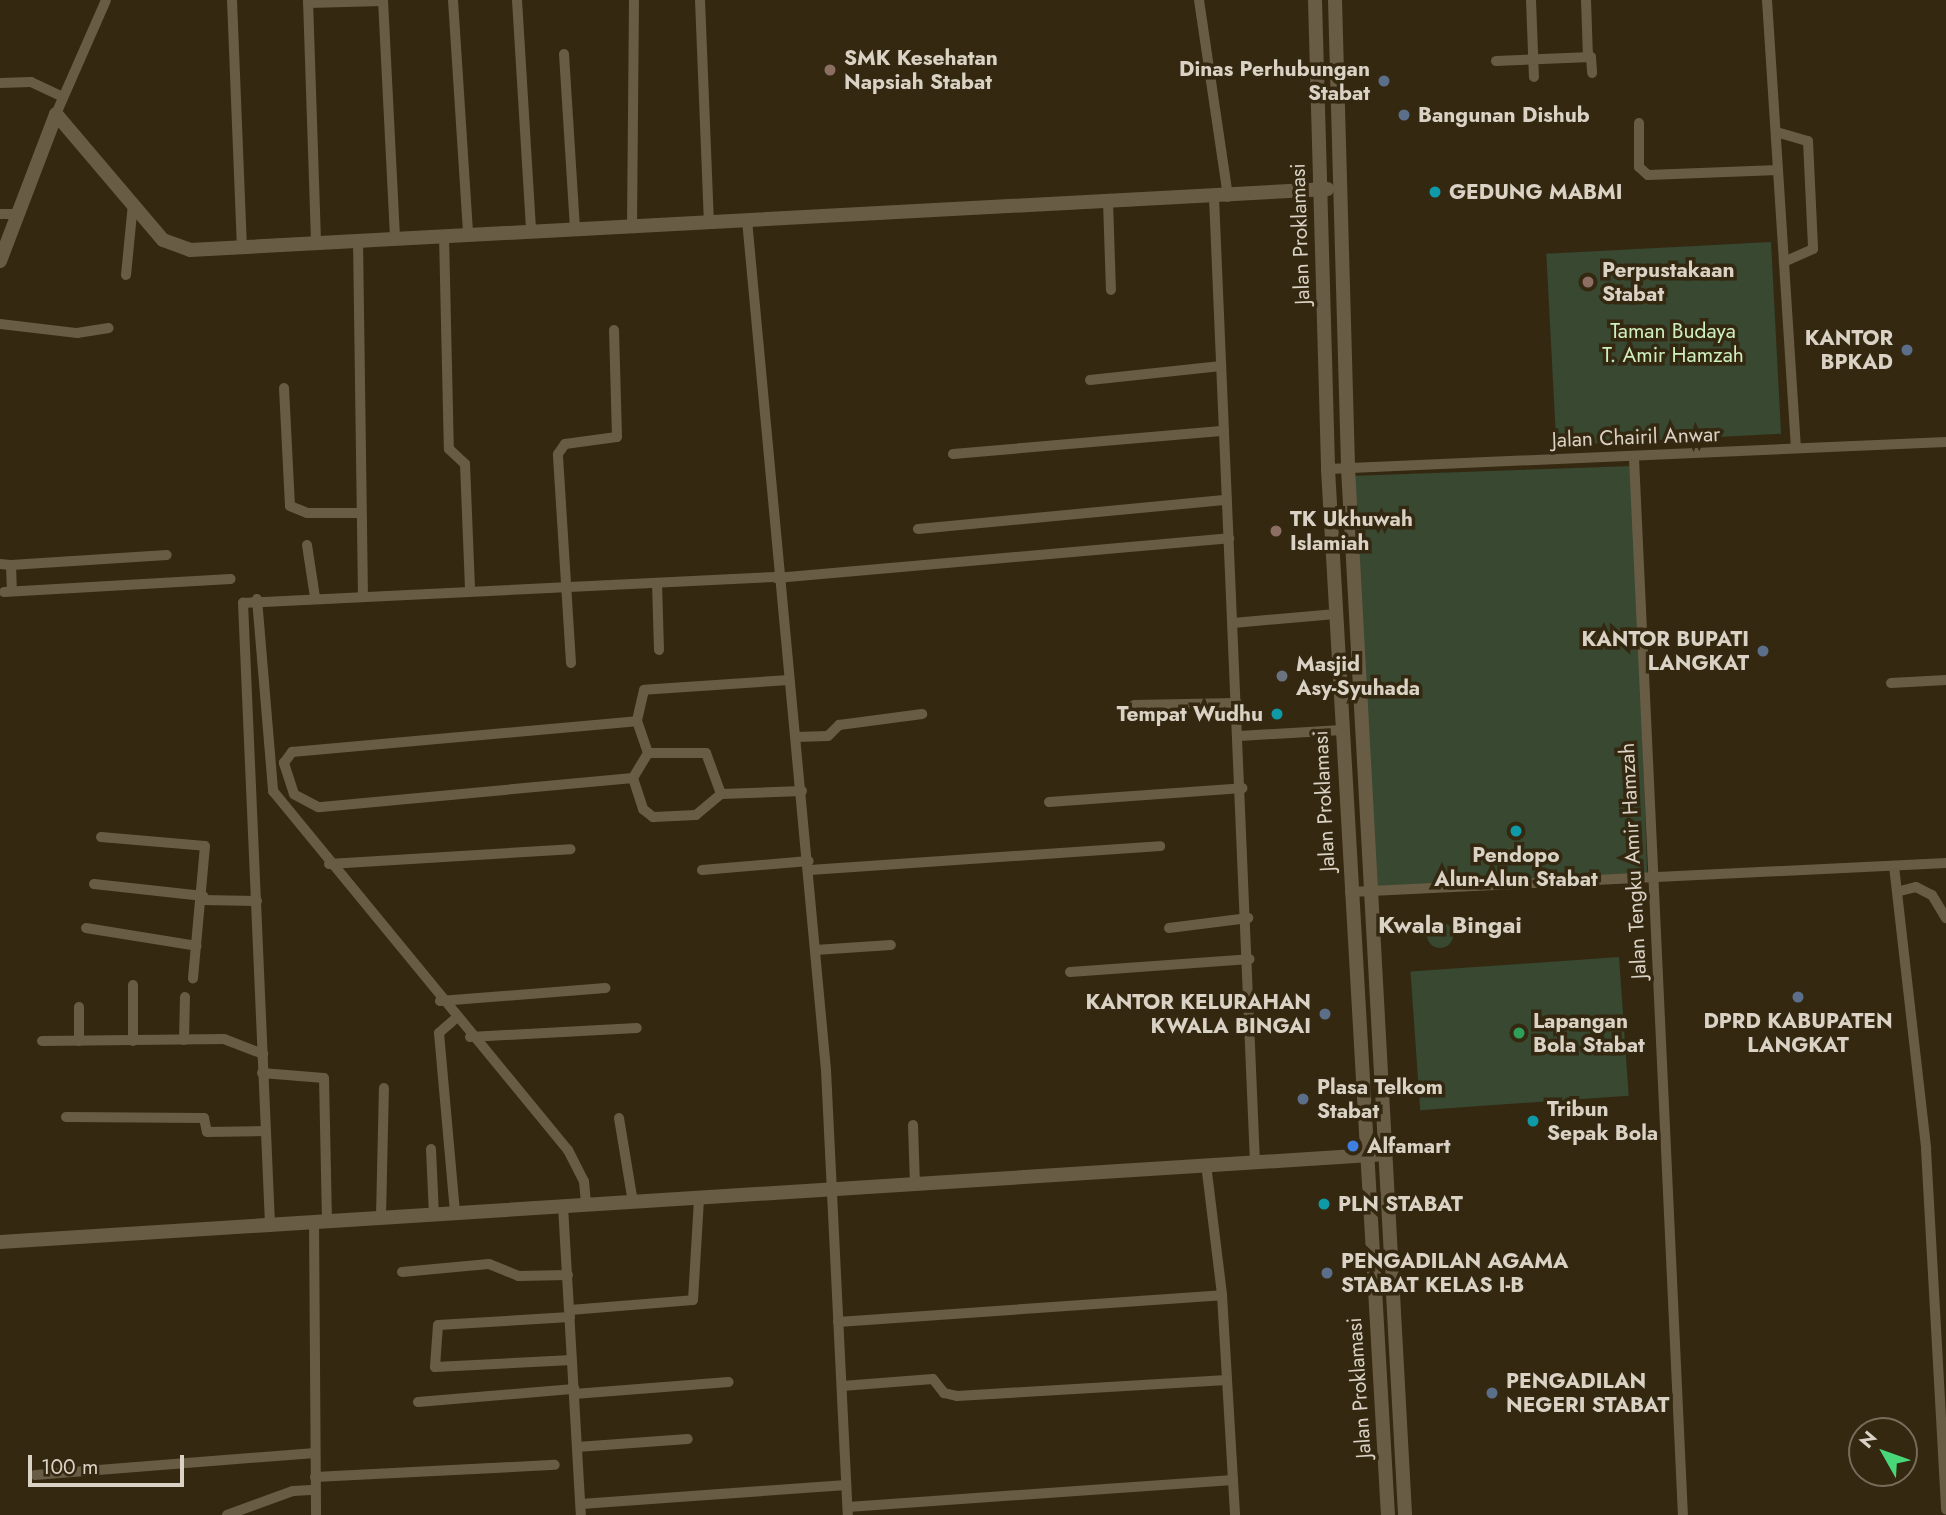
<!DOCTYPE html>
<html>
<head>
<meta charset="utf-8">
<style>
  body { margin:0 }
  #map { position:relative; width:1946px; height:1515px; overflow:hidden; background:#342811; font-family:Jost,sans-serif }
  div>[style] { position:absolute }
  .green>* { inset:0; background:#384831; transform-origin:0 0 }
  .round { border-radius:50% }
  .street>* { height:10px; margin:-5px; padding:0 5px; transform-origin:5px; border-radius:5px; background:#695c44 }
  .secondary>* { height:14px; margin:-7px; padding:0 7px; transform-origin:7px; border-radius:7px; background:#695c44 }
  .dots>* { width:19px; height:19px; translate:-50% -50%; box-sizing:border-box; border:4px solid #342811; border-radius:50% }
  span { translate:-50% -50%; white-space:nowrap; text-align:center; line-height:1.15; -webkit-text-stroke:7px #342811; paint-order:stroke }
  .poi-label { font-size:21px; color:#d9d2c5; font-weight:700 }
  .left { translate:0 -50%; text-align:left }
  .right { translate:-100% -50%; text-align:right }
  .street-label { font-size:21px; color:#d9d2c5 }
  .park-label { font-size:21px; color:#ceefbe }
  .quarter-label { font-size:24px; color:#d9d2c5; font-weight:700 }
  .north { position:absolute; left:1848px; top:1417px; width:70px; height:70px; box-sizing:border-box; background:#342811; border:2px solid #766c59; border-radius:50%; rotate:310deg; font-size:19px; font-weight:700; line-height:28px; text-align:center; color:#d9d2c5 }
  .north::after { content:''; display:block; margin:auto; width:24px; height:32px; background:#48d779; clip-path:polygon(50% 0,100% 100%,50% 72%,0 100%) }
  .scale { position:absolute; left:28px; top:1455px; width:156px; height:32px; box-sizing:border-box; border:4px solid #d9d2c5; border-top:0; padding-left:9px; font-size:21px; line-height:24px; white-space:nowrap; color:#d9d2c5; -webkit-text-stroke:5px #342811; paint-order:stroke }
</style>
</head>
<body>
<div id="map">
  <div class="green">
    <div style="left:1771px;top:242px;width:192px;height:225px;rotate:87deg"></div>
    <div style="left:1633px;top:466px;width:412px;height:283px;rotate:88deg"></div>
    <div class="round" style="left:1427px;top:922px;width:26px;height:26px"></div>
    <div style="left:1619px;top:957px;width:139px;height:209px;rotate:86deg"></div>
  </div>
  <div class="street">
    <div style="left:232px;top:0;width:248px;rotate:87.7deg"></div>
    <div style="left:308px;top:0;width:241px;rotate:88.1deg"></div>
    <div style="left:383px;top:0;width:237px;rotate:87.1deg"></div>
    <div style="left:453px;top:0;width:233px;rotate:86.3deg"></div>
    <div style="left:517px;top:0;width:232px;rotate:86.5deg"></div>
    <div style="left:700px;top:0;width:222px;rotate:87.7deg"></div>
    <div style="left:1199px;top:0;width:199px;rotate:81.6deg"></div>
    <div style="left:1531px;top:0;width:77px;rotate:87.8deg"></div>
    <div style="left:1586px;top:0;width:57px;rotate:88deg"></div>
    <div style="left:1767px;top:0;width:449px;rotate:86.3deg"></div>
    <div style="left:308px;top:3px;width:75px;rotate:-1.5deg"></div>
    <div style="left:564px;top:54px;width:176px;rotate:86.4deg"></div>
    <div style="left:1496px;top:61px;width:95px;rotate:-2.4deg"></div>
    <div style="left:1591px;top:57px;width:16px;rotate:86deg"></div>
    <div style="left:0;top:83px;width:31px;rotate:-2deg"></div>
    <div style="left:31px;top:82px;width:33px;rotate:25deg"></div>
    <div style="left:56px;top:114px;width:124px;rotate:-66.3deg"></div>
    <div style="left:1639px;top:123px;width:44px;rotate:90deg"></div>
    <div style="left:1639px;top:167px;width:12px;rotate:42deg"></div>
    <div style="left:1648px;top:175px;width:130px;rotate:-2.2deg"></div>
    <div style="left:1776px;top:132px;width:33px;rotate:16deg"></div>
    <div style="left:1808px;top:141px;width:108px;rotate:87.3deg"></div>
    <div style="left:1813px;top:249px;width:32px;rotate:156deg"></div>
    <div style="left:1214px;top:197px;width:966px;rotate:87.57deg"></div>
    <div style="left:1108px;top:201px;width:89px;rotate:88.1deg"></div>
    <div style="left:0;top:214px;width:16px"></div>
    <div style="left:747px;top:220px;width:854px;rotate:84.69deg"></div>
    <div style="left:826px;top:1070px;width:446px;rotate:87.2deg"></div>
    <div style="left:632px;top:227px;width:227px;rotate:-89.5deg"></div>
    <div style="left:444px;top:235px;width:214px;rotate:88.7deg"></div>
    <div style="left:449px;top:449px;width:22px;rotate:43deg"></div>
    <div style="left:465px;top:464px;width:127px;rotate:87.7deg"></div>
    <div style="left:358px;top:239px;width:355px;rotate:89.2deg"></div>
    <div style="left:126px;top:275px;width:71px;rotate:-84.4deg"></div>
    <div style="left:0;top:324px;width:78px;rotate:6.7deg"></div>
    <div style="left:77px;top:333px;width:32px;rotate:-9deg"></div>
    <div style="left:1090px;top:380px;width:132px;rotate:-6.1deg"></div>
    <div style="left:284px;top:388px;width:118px;rotate:87.1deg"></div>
    <div style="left:290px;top:506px;width:18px;rotate:22deg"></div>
    <div style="left:307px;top:513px;width:53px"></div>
    <div style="left:953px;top:454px;width:272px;rotate:-4.9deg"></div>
    <div style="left:1634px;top:458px;width:1058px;rotate:87.35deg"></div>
    <div style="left:1328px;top:469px;width:619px;rotate:-2.5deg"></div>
    <div style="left:918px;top:529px;width:310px;rotate:-5.4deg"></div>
    <div style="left:307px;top:545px;width:53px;rotate:81.3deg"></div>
    <div style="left:0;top:564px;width:11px;rotate:5deg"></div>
    <div style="left:11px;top:565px;width:26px;rotate:88deg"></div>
    <div style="left:11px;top:565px;width:156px;rotate:-3.7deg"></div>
    <div style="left:776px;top:578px;width:455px;rotate:-5deg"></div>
    <div style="left:657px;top:583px;width:67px;rotate:88.3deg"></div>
    <div style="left:4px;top:592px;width:227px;rotate:-3.3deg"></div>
    <div style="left:257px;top:599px;width:193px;rotate:85.2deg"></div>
    <div style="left:273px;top:791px;width:465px;rotate:50.6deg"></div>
    <div style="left:568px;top:1150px;width:35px;rotate:63deg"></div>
    <div style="left:584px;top:1181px;width:24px;rotate:85deg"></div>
    <div style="left:1233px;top:623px;width:103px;rotate:-5deg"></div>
    <div style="left:571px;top:663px;width:209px;rotate:-93.6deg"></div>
    <div style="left:558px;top:454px;width:12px;rotate:-55deg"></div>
    <div style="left:565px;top:444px;width:52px;rotate:-7.7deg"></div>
    <div style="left:617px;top:437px;width:107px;rotate:-91.6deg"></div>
    <div style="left:789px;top:680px;width:145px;rotate:176.1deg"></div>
    <div style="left:644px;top:690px;width:32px;rotate:103deg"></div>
    <div style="left:637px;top:721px;width:34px;rotate:71deg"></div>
    <div style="left:648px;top:753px;width:29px;rotate:121deg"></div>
    <div style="left:633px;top:778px;width:33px;rotate:72deg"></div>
    <div style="left:643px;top:809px;width:13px;rotate:39deg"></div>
    <div style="left:653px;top:817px;width:43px;rotate:-2.7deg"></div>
    <div style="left:696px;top:815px;width:33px;rotate:-40deg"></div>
    <div style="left:721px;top:794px;width:81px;rotate:-2.1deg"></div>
    <div style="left:1891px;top:683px;width:55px;rotate:-3.1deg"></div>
    <div style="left:1134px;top:705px;width:103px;rotate:-1.1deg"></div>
    <div style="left:1239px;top:736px;width:103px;rotate:-3.3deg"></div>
    <div style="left:796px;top:737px;width:32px;rotate:-2deg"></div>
    <div style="left:828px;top:736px;width:16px;rotate:-45deg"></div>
    <div style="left:839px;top:725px;width:84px;rotate:-7.5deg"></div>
    <div style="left:648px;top:753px;width:58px"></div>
    <div style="left:706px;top:753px;width:44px;rotate:69.9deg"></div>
    <div style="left:633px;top:778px;width:316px;rotate:174.7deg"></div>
    <div style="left:318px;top:807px;width:27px;rotate:-152deg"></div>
    <div style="left:294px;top:794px;width:33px;rotate:-108deg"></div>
    <div style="left:284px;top:763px;width:14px;rotate:-54deg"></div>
    <div style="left:292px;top:752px;width:346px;rotate:-5.1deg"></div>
    <div style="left:1049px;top:802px;width:194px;rotate:-4.1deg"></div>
    <div style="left:101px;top:837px;width:104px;rotate:4.9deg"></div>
    <div style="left:205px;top:846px;width:133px;rotate:95.2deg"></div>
    <div style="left:329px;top:864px;width:242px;rotate:-3.5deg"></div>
    <div style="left:1894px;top:866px;width:285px;rotate:83.5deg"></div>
    <div style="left:1926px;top:1149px;width:361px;rotate:86.8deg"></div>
    <div style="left:702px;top:870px;width:107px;rotate:-4.8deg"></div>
    <div style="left:810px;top:870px;width:351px;rotate:-3.9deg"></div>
    <div style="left:94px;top:884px;width:110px;rotate:6.3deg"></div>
    <div style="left:1900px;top:891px;width:16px;rotate:-14deg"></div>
    <div style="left:1916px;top:887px;width:18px;rotate:27deg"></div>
    <div style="left:1932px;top:895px;width:27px;rotate:59deg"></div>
    <div style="left:1350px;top:892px;width:597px;rotate:-2.79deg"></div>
    <div style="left:202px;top:900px;width:55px;rotate:1deg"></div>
    <div style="left:86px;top:928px;width:112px;rotate:9.2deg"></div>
    <div style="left:1169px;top:928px;width:80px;rotate:-7.2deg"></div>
    <div style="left:815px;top:950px;width:76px;rotate:-3.8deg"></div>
    <div style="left:1070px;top:972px;width:180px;rotate:-4.1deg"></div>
    <div style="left:440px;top:1001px;width:166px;rotate:-4.5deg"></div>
    <div style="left:455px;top:1019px;width:21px;rotate:139deg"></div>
    <div style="left:439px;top:1033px;width:181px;rotate:84.9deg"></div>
    <div style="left:470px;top:1037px;width:167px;rotate:-3.1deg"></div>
    <div style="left:184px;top:1040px;width:43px;rotate:-88.7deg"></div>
    <div style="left:42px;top:1041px;width:182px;rotate:-0.6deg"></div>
    <div style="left:224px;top:1039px;width:42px;rotate:21deg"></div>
    <div style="left:79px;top:1041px;width:34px;rotate:-90deg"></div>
    <div style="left:133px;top:1041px;width:56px;rotate:-90deg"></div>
    <div style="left:262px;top:1073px;width:62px;rotate:4.6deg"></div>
    <div style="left:324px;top:1078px;width:142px;rotate:88.8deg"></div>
    <div style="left:66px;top:1117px;width:138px;rotate:0.4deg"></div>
    <div style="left:204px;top:1118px;width:14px;rotate:78deg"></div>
    <div style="left:207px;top:1132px;width:58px;rotate:-1deg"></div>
    <div style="left:619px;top:1118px;width:86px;rotate:80.6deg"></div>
    <div style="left:913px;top:1125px;width:61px;rotate:88.1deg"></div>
    <div style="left:431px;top:1149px;width:65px;rotate:87.4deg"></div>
    <div style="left:1206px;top:1164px;width:132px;rotate:83deg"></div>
    <div style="left:1222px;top:1295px;width:220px;rotate:86.6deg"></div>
    <div style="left:563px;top:1206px;width:310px;rotate:86.7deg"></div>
    <div style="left:381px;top:1217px;width:129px;rotate:-88.7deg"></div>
    <div style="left:314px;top:1221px;width:294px;rotate:89.6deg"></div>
    <div style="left:270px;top:1224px;width:622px;rotate:-92.49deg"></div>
    <div style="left:243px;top:603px;width:533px;rotate:-2.8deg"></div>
    <div style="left:402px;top:1272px;width:87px;rotate:-5.3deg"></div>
    <div style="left:489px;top:1264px;width:31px;rotate:22deg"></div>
    <div style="left:518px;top:1276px;width:50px;rotate:-1.1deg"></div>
    <div style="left:570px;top:1310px;width:123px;rotate:-4.6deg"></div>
    <div style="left:693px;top:1300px;width:101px;rotate:-86.6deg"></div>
    <div style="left:570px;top:1317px;width:132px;rotate:176.5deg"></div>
    <div style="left:438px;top:1325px;width:42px;rotate:94.1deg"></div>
    <div style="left:435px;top:1367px;width:137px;rotate:-2.9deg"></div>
    <div style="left:838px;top:1322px;width:385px;rotate:-4deg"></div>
    <div style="left:842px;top:1386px;width:91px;rotate:-4.4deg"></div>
    <div style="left:933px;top:1379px;width:18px;rotate:52deg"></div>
    <div style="left:944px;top:1393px;width:13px;rotate:13deg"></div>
    <div style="left:957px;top:1396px;width:270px;rotate:-3.4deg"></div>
    <div style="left:574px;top:1394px;width:155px;rotate:-4.4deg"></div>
    <div style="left:418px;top:1402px;width:157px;rotate:-4.8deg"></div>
    <div style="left:577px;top:1447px;width:111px;rotate:-4.1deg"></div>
    <div style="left:35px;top:1475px;width:281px;rotate:-4.5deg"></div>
    <div style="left:315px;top:1477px;width:240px;rotate:-2.9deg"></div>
    <div style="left:581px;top:1504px;width:266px;rotate:-4.1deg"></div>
    <div style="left:848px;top:1507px;width:386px;rotate:-4deg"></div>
    <div style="left:227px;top:1515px;width:70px;rotate:-20deg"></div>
    <div style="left:293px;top:1491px;width:22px;rotate:-3deg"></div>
  </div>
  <div class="secondary">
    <div style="left:1315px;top:0;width:469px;rotate:88.4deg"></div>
    <div style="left:1328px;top:469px;width:1048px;rotate:86.72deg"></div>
    <div style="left:1335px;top:0;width:468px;rotate:88.4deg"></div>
    <div style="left:1348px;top:468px;width:1049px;rotate:86.88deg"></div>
    <div style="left:0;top:261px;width:157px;rotate:-69.1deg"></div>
    <div style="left:56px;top:114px;width:165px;rotate:49.7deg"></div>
    <div style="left:163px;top:240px;width:29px;rotate:20deg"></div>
    <div style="left:190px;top:250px;width:1139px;rotate:-3.07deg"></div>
    <div style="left:0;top:1242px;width:1389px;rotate:-3.63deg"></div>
  </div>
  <div class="dots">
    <div style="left:830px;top:70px;background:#8d6e63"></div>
    <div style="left:1384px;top:81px;background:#5c6f8a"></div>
    <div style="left:1404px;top:115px;background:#5c6f8a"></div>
    <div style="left:1435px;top:192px;background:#0f9aa8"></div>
    <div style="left:1588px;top:282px;background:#8d6e63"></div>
    <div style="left:1907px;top:350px;background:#5c6f8a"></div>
    <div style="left:1276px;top:531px;background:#8d6e63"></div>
    <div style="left:1763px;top:651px;background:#5c6f8a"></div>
    <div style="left:1282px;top:676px;background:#6b7280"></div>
    <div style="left:1277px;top:714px;background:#0f9aa8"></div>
    <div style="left:1516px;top:831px;background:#0f9aa8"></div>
    <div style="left:1798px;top:997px;background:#5c6f8a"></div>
    <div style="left:1325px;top:1014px;background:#5c6f8a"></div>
    <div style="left:1519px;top:1033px;background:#2e9e5b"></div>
    <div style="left:1303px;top:1099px;background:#5c6f8a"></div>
    <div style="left:1533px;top:1121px;background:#0f9aa8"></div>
    <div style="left:1353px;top:1146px;background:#3f7fe0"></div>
    <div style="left:1324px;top:1204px;background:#0f9aa8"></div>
    <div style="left:1327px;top:1273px;background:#5c6f8a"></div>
    <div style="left:1492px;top:1393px;background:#5c6f8a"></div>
  </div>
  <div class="poi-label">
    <span class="left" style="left:844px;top:70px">SMK Kesehatan<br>Napsiah Stabat</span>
    <span class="right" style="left:1370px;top:81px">Dinas Perhubungan<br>Stabat</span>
    <span class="left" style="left:1418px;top:115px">Bangunan Dishub</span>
    <span class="left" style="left:1449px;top:192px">GEDUNG MABMI</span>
    <span class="left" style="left:1602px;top:282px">Perpustakaan<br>Stabat</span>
    <span class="right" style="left:1893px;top:350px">KANTOR<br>BPKAD</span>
    <span class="left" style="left:1290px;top:531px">TK Ukhuwah<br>Islamiah</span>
    <span class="right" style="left:1749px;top:651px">KANTOR BUPATI<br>LANGKAT</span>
    <span class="left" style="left:1296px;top:676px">Masjid<br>Asy-Syuhada</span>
    <span class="right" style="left:1263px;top:714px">Tempat Wudhu</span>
    <span style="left:1516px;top:867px">Pendopo<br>Alun-Alun Stabat</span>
    <span class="right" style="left:1311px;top:1014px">KANTOR KELURAHAN<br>KWALA BINGAI</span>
    <span class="left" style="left:1533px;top:1033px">Lapangan<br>Bola Stabat</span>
    <span style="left:1798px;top:1033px">DPRD KABUPATEN<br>LANGKAT</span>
    <span class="left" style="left:1317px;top:1099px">Plasa Telkom<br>Stabat</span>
    <span class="left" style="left:1547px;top:1121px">Tribun<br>Sepak Bola</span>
    <span class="left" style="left:1367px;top:1146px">Alfamart</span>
    <span class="left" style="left:1338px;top:1204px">PLN STABAT</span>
    <span class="left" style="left:1341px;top:1273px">PENGADILAN AGAMA<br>STABAT KELAS I-B</span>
    <span class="left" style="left:1506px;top:1393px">PENGADILAN<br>NEGERI STABAT</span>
  </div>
  <div class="street-label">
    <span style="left:1300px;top:234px;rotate:-92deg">Jalan Proklamasi</span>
    <span style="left:1636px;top:437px;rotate:-2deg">Jalan Chairil Anwar</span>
    <span style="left:1324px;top:801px;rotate:-93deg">Jalan Proklamasi</span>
    <span style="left:1633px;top:861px;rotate:-93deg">Jalan Tengku Amir Hamzah</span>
    <span style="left:1359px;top:1388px;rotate:-94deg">Jalan Proklamasi</span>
  </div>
  <div class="park-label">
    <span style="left:1673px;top:343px">Taman Budaya<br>T. Amir Hamzah</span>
  </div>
  <div class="quarter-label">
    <span style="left:1450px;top:925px">Kwala Bingai</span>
  </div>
  <div class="north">N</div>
  <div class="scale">100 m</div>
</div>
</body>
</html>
